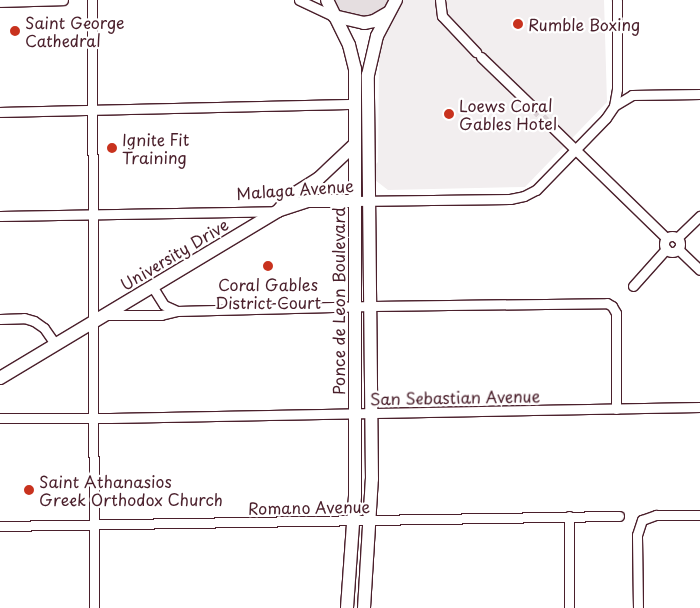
<!DOCTYPE html>
<html>
<head>
<meta charset="utf-8">
<style>
  body { margin:0 }
  #map { position:relative; width:700px; height:608px; overflow:hidden; background:#fff; font-family:"Playpen Sans",sans-serif }
  div>[style] { position:absolute }
  .built>* { inset:0; background:#f2eeef }
  .green>* { inset:0; background:#e5dee0 }
  .street-tunnel>* { height:9px; margin-top:-4.5px; transform-origin:0; background:repeating-linear-gradient(90deg,#dbd2d5 0 9px,transparent 0 13.5px) }
  .roads { filter:drop-shadow(1px 0 #4a1f2b) drop-shadow(-1px 0 #4a1f2b) drop-shadow(0 1px #4a1f2b) drop-shadow(0 -1px #4a1f2b) }
  .street>* { height:9px; margin:-4.5px; padding:0 4.5px; transform-origin:4.5px; border-radius:4.5px; background:#fff }
  .street>.ring { margin:-4.5px; padding:0; box-sizing:content-box; background:none; border:9px solid #fff; border-radius:50% }
  .secondary>* { height:12px; margin:-6px; padding:0 6px; transform-origin:6px; border-radius:6px; background:#fff }
  .dots>* { width:14px; height:14px; translate:-50% -50%; box-sizing:border-box; border:2px solid #fff; border-radius:50% }
  span { translate:-50% -50%; white-space:nowrap; text-align:center; line-height:1.15; -webkit-text-stroke:4.5px #fff; paint-order:stroke }
  .poi-label { font-size:16px; color:#4a1f2b }
  .left { translate:0 -50%; text-align:left }
  .street-label { font-size:16px; color:#4a1f2b }
</style>
</head>
<body>
<div id="map">
  <div class="built">
    <div style="clip-path:polygon(401px 0,604px 0,607px 102px,525px 187px,388px 190px,375px 180px,374px 166px,378px 162px,379px 63px,375px 58px,385px 32px)"></div>
  </div>
  <div class="green">
    <div style="clip-path:polygon(333px 0,391px 0,383px 11px,362px 19px,350px 16px,339px 10px)"></div>
  </div>
  <div class="street-tunnel">
    <div style="left:533px;top:107px;width:25px;rotate:47deg"></div>
  </div>
  <div class="roads">
    <div class="street">
      <div style="left:92px;top:0;width:608px;rotate:89.81deg"></div>
      <div style="left:299px;top:0;width:38px;rotate:25deg"></div>
      <div style="left:440px;top:0;width:16px;rotate:83deg"></div>
      <div style="left:442px;top:16px;width:50px;rotate:46.6deg"></div>
      <div style="left:0;top:2px;width:63px;rotate:-1.8deg"></div>
      <div style="left:481px;top:57px;width:72px;rotate:43.9deg"></div>
      <div style="left:614px;top:106px;width:21px;rotate:-31deg"></div>
      <div style="left:632px;top:95px;width:68px;rotate:-0.8deg"></div>
      <div style="left:0;top:112px;width:355px;rotate:-1.3deg"></div>
      <div style="left:550px;top:125px;width:162px;rotate:44.2deg"></div>
      <div style="left:354px;top:201px;width:156px;rotate:-0.7deg"></div>
      <div style="left:510px;top:199px;width:14px;rotate:-12deg"></div>
      <div style="left:524px;top:196px;width:13px;rotate:-27deg"></div>
      <div style="left:536px;top:190px;width:100px;rotate:-45.8deg"></div>
      <div style="left:606px;top:118px;width:14px;rotate:-56deg"></div>
      <div style="left:614px;top:106px;width:17px;rotate:-80deg"></div>
      <div style="left:617px;top:89px;width:89px;rotate:-90deg"></div>
      <div style="left:0;top:216px;width:278px;rotate:-1deg"></div>
      <div class="ring" style="left:664px;top:236px;width:7px;height:7px"></div>
      <div style="left:677px;top:238px;width:32px;rotate:-44deg"></div>
      <div style="left:678px;top:249px;width:30px;rotate:44deg"></div>
      <div style="left:152px;top:286px;width:22px;rotate:58deg"></div>
      <div style="left:164px;top:305px;width:14px;rotate:25deg"></div>
      <div style="left:633px;top:286px;width:50px;rotate:-48.3deg"></div>
      <div style="left:106px;top:315px;width:55px"></div>
      <div style="left:161px;top:315px;width:16px;rotate:-14deg"></div>
      <div style="left:177px;top:311px;width:195px;rotate:-1.5deg"></div>
      <div style="left:372px;top:306px;width:235px;rotate:-0.7deg"></div>
      <div style="left:607px;top:303px;width:6px;rotate:31deg"></div>
      <div style="left:612px;top:306px;width:8px;rotate:60deg"></div>
      <div style="left:616px;top:313px;width:96px;rotate:90deg"></div>
      <div style="left:0;top:319px;width:24px;rotate:-2deg"></div>
      <div style="left:24px;top:318px;width:10px;rotate:17deg"></div>
      <div style="left:34px;top:321px;width:12px;rotate:35deg"></div>
      <div style="left:44px;top:328px;width:19px;rotate:55deg"></div>
      <div style="left:0;top:418px;width:110px"></div>
      <div style="left:110px;top:418px;width:590px;rotate:-1.07deg"></div>
      <div style="left:0;top:526px;width:619px;rotate:-0.93deg"></div>
      <div style="left:569px;top:608px;width:92px;rotate:-90deg"></div>
      <div style="left:638px;top:608px;width:73px;rotate:-90.8deg"></div>
      <div style="left:637px;top:535px;width:16px;rotate:-72deg"></div>
      <div style="left:642px;top:520px;width:15px;rotate:-20deg"></div>
      <div style="left:656px;top:515px;width:44px"></div>
    </div>
    <div class="secondary">
      <div style="left:327px;top:0;width:50px;rotate:63.9deg"></div>
      <div style="left:349px;top:45px;width:25px;rotate:76deg"></div>
      <div style="left:355px;top:69px;width:427px;rotate:90deg"></div>
      <div style="left:355px;top:496px;width:112px;rotate:94.1deg"></div>
      <div style="left:334px;top:16px;width:31px;rotate:13deg"></div>
      <div style="left:364px;top:23px;width:10px;rotate:-11deg"></div>
      <div style="left:374px;top:21px;width:16px;rotate:-30deg"></div>
      <div style="left:280px;top:210px;width:29px;rotate:-18deg"></div>
      <div style="left:308px;top:201px;width:46px"></div>
      <div style="left:0;top:378px;width:324px;rotate:-31deg"></div>
      <div style="left:278px;top:211px;width:21px;rotate:-49deg"></div>
      <div style="left:292px;top:195px;width:31px;rotate:-32deg"></div>
      <div style="left:318px;top:179px;width:50px;rotate:-43.4deg"></div>
      <div style="left:364px;top:608px;width:129px;rotate:-86.5deg"></div>
      <div style="left:372px;top:479px;width:404px;rotate:-90.6deg"></div>
      <div style="left:368px;top:75px;width:40px;rotate:-77deg"></div>
      <div style="left:377px;top:36px;width:41px;rotate:-62.2deg"></div>
    </div>
  </div>
  <div class="dots">
    <div style="left:518px;top:24px;background:#c8321e"></div>
    <div style="left:15px;top:31px;background:#c8321e"></div>
    <div style="left:449px;top:114px;background:#c8321e"></div>
    <div style="left:112px;top:148px;background:#c8321e"></div>
    <div style="left:268px;top:266px;background:#c8321e"></div>
    <div style="left:29px;top:490px;background:#c8321e"></div>
  </div>
  <div class="poi-label">
    <span class="left" style="left:25px;top:31px">Saint George<br>Cathedral</span>
    <span class="left" style="left:528px;top:24px">Rumble Boxing</span>
    <span class="left" style="left:459px;top:114px">Loews Coral<br>Gables Hotel</span>
    <span class="left" style="left:122px;top:148px">Ignite Fit<br>Training</span>
    <span style="left:268px;top:293px">Coral Gables<br>District Court</span>
    <span class="left" style="left:39px;top:490px">Saint Athanasios<br>Greek Orthodox Church</span>
  </div>
  <div class="street-label">
    <span style="left:295px;top:189px;rotate:-4deg">Malaga Avenue</span>
    <span style="left:174px;top:254px;rotate:-31deg">University Drive</span>
    <span style="left:338px;top:301px;rotate:-90deg">Ponce de Leon Boulevard</span>
    <span style="left:455px;top:397px;rotate:-1deg">San Sebastian Avenue</span>
    <span style="left:309px;top:507px;rotate:-1deg">Romano Avenue</span>
  </div>
</div>
</body>
</html>
